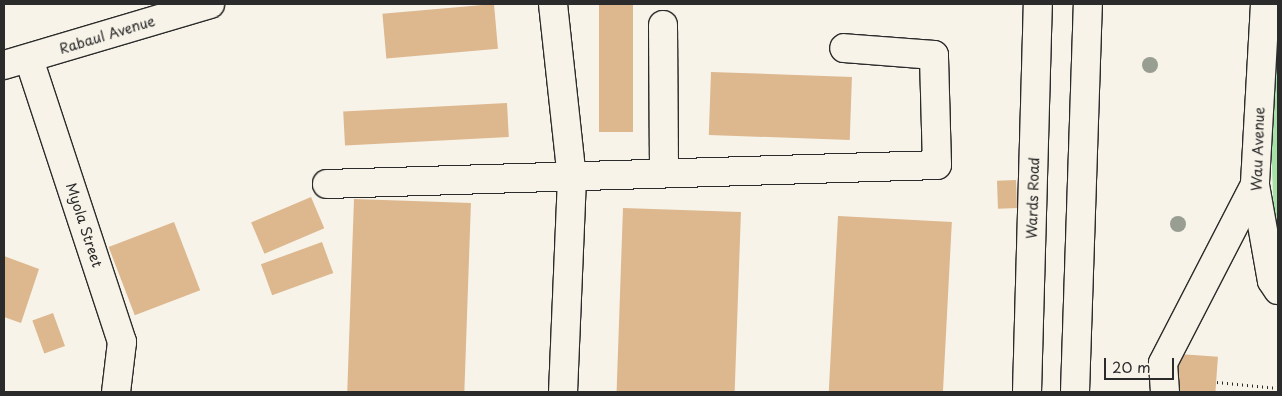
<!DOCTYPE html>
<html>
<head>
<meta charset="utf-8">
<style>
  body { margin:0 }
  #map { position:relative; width:1282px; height:396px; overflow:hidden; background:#f7f3e8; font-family:"Playpen Sans",sans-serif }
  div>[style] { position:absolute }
  .green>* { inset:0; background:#a6e1a7 }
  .building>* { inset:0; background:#ddb78e; transform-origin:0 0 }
  .path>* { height:3px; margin-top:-1.5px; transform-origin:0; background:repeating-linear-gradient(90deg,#2b2b2b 0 1px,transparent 0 5px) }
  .roads { filter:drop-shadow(1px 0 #2b2b2b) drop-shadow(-1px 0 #2b2b2b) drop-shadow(0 1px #2b2b2b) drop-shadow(0 -1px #2b2b2b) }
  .minor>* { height:28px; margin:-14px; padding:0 14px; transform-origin:14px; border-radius:14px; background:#f7f3e8 }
  .major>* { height:28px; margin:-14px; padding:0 14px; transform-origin:14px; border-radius:14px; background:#f7f3e8 }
  .trees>* { width:16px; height:16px; margin:-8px; border-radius:50%; background:#989e91 }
  span { translate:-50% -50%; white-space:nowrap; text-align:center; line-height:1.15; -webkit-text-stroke:4px #f7f3e8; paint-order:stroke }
  .street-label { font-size:14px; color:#2b2b2b }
  .frame { position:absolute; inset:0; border:5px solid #2b2b2b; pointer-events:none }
  .scale { position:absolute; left:1104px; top:358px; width:70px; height:22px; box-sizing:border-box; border:2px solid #2b2b2b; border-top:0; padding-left:6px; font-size:15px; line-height:18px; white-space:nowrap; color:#2b2b2b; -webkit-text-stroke:4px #f7f3e8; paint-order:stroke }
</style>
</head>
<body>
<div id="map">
  <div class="green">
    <div style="clip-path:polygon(1278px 44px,1278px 240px,1274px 223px,1270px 111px)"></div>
  </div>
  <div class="building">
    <div style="left:494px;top:4px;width:45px;height:112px;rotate:85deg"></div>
    <div style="left:599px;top:4px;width:34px;height:128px"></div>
    <div style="left:711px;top:72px;width:141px;height:63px;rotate:2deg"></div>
    <div style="left:507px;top:103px;width:34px;height:164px;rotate:87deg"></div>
    <div style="left:1016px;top:180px;width:28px;height:19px;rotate:88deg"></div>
    <div style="left:311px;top:197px;width:34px;height:65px;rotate:67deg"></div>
    <div style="left:354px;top:199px;width:117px;height:193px;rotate:2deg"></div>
    <div style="left:623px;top:208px;width:118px;height:184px;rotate:2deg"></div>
    <div style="left:838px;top:216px;width:114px;height:176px;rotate:3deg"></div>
    <div style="left:174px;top:222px;width:73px;height:70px;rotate:69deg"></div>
    <div style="left:322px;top:242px;width:33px;height:65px;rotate:70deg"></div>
    <div style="clip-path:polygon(4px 256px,39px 269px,21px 323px,4px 317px)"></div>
    <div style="left:53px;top:313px;width:35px;height:22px;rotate:70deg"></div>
    <div style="left:1179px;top:354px;width:39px;height:38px;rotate:4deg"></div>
  </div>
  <div class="path">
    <div style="left:1217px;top:382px;width:61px;rotate:5.6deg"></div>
  </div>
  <div class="roads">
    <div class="minor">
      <div style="left:553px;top:4px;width:175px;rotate:83.8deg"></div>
      <div style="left:572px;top:178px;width:214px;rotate:92.4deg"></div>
      <div style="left:1265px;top:4px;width:181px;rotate:93.2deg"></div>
      <div style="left:1255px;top:185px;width:97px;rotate:80deg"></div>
      <div style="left:1272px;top:281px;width:11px;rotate:56deg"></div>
      <div style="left:663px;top:25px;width:147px;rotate:89.6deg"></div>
      <div style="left:29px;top:59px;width:298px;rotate:71.8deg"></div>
      <div style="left:122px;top:342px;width:50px;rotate:96.8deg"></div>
      <div style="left:4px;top:65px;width:215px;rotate:-16.5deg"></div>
      <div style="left:327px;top:184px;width:610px;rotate:-1.78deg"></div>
      <div style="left:937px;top:165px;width:110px;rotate:-91.6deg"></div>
      <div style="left:934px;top:55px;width:90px;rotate:-175.6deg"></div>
      <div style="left:1165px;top:392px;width:29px;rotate:-94deg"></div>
      <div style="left:1163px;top:363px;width:200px;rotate:-62.7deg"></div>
    </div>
    <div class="major">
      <div style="left:1027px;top:392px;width:388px;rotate:-88.4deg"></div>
      <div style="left:1075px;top:392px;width:388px;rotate:-88.1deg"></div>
    </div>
  </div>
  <div class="trees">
    <div style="left:1150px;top:65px"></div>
    <div style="left:1178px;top:224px"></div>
  </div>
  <div class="street-label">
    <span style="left:107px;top:35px;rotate:-17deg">Rabaul Avenue</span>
    <span style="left:1258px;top:149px;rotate:-88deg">Wau Avenue</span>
    <span style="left:1033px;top:198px;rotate:-88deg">Wards Road</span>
    <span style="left:84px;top:225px;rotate:72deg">Myola Street</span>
  </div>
  <div class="frame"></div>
  <div class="scale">20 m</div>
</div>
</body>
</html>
